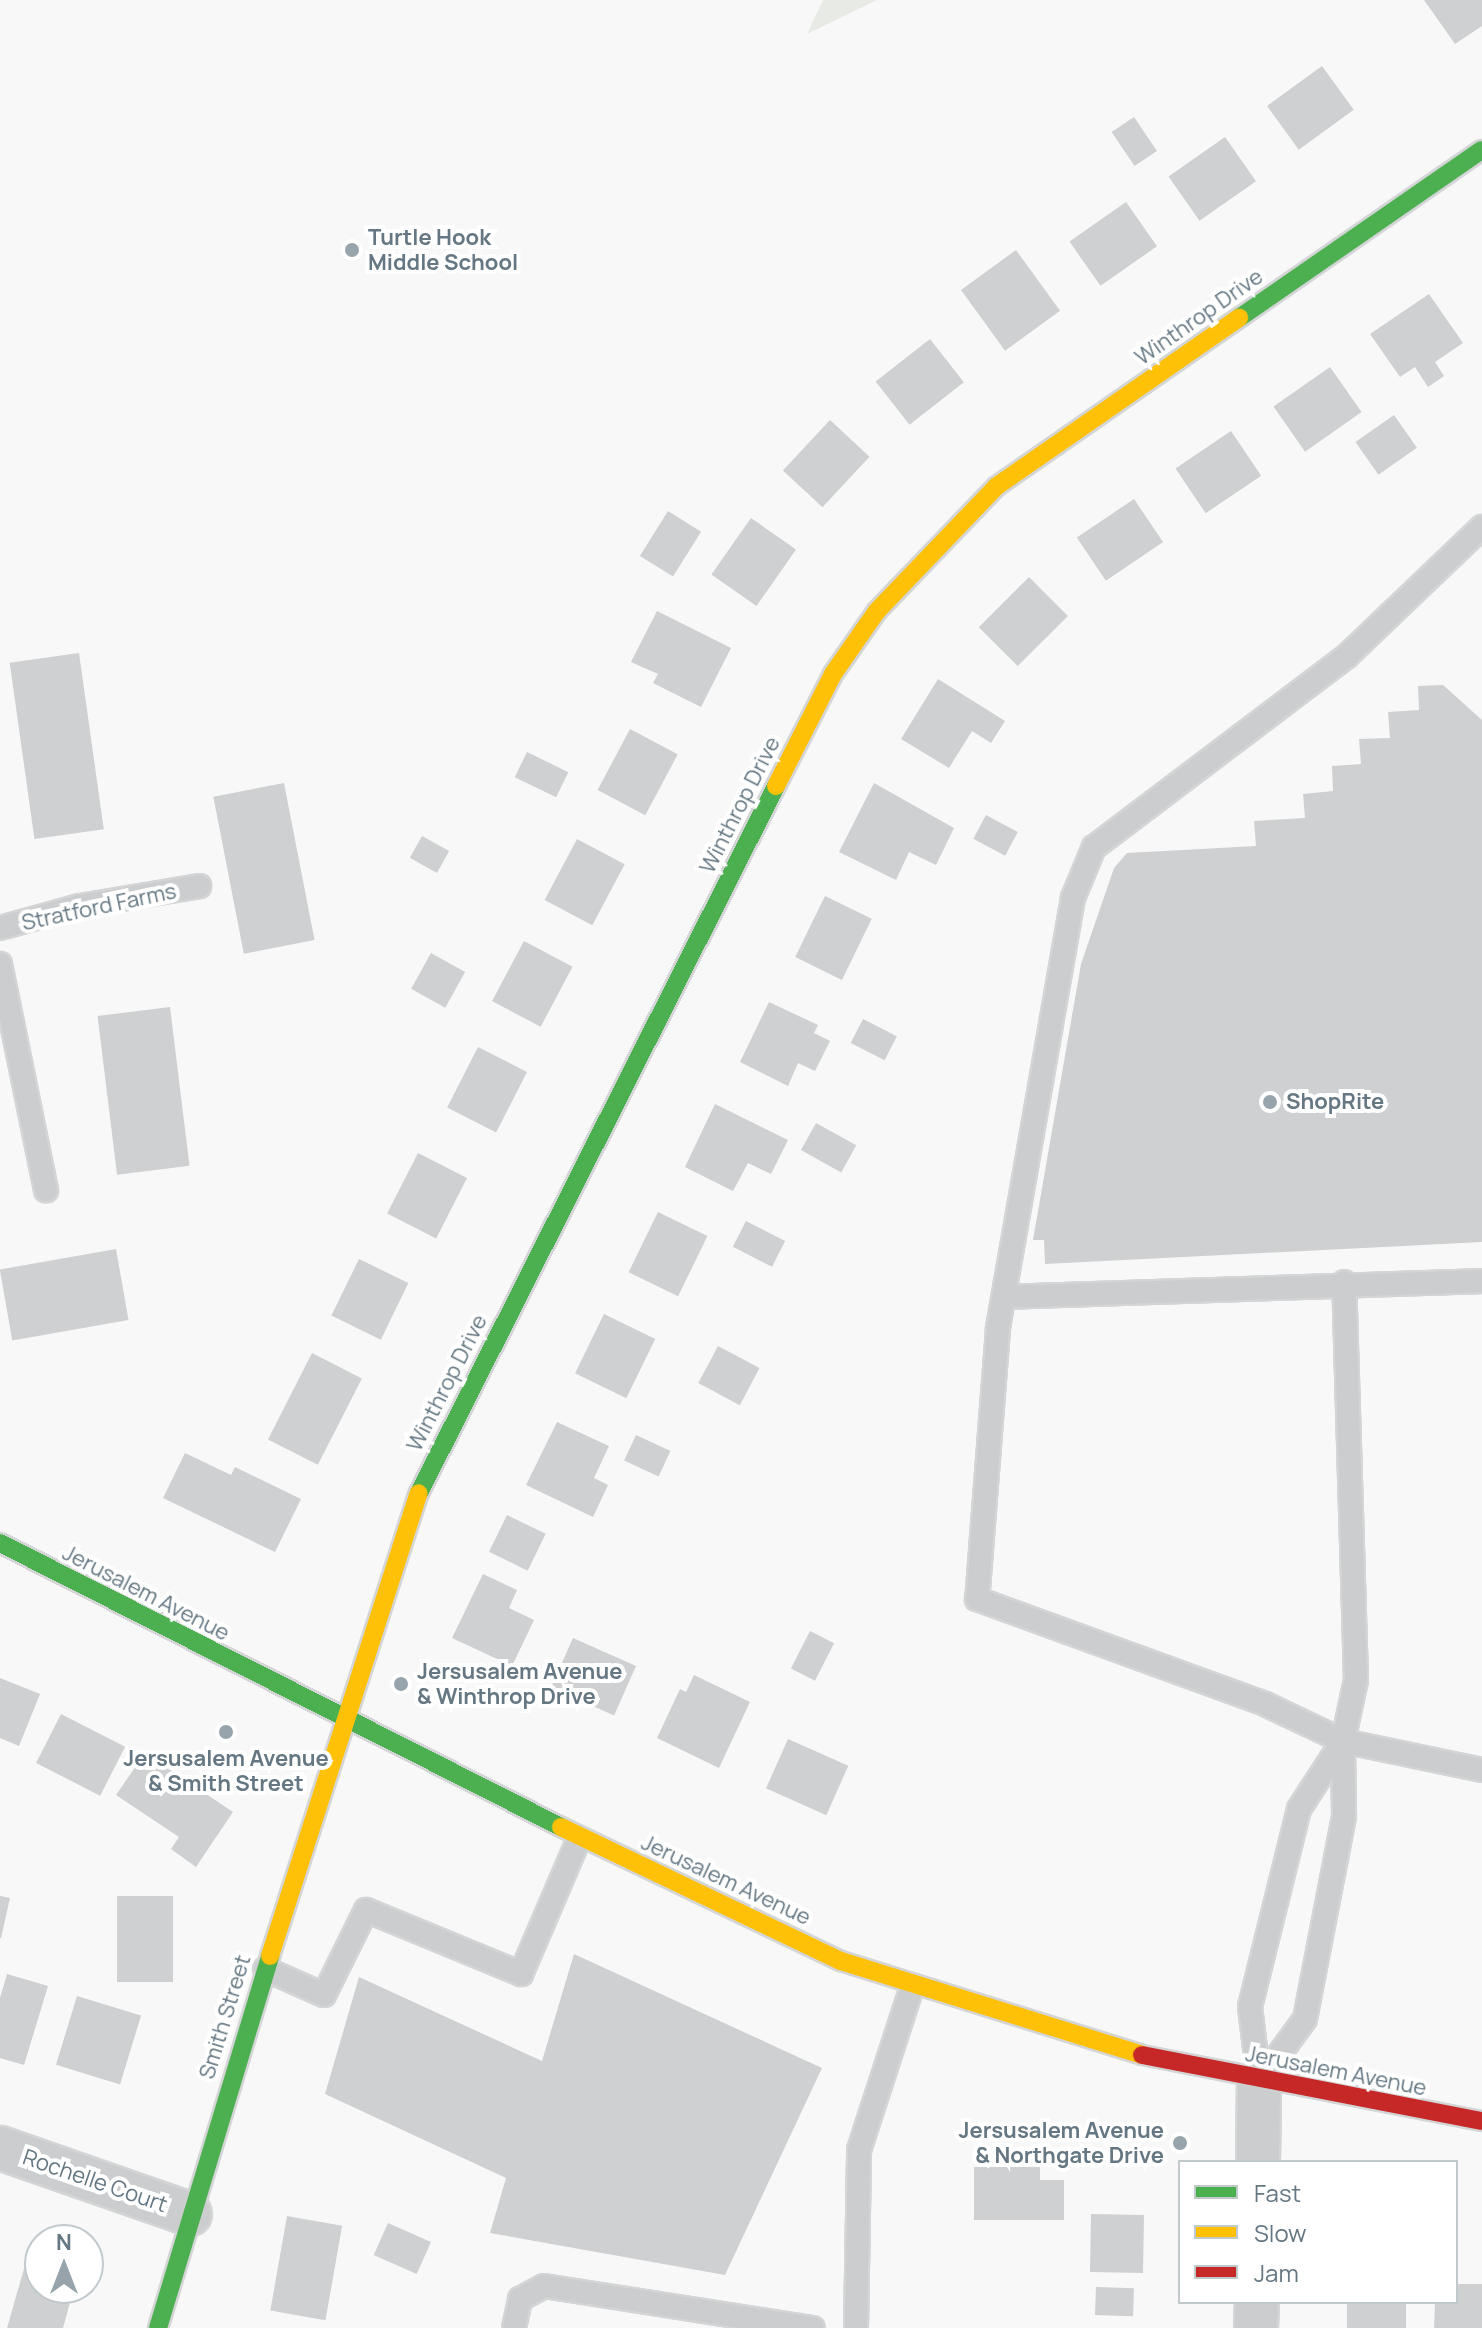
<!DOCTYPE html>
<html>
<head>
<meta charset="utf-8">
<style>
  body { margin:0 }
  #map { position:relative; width:1482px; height:2328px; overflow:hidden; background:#f8f8f8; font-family:Manrope,sans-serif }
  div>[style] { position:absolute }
  .green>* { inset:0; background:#e8eae6 }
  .building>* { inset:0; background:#ced0d1; transform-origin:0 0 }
  .roads { filter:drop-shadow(2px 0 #d4d5d6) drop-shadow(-2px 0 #d4d5d6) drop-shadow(0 2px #d4d5d6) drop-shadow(0 -2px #d4d5d6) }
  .lane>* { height:22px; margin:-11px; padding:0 11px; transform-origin:11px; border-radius:11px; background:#cbcdce }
  .street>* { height:42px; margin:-21px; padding:0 21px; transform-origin:21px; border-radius:21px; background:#cbcdce }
  .fast>* { height:18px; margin:-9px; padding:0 9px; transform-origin:9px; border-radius:9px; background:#4caf50 }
  .slow>* { height:18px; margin:-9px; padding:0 9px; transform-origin:9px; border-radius:9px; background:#ffc107 }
  .jam>* { height:18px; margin:-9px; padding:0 9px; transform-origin:9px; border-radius:9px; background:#c62828 }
  .dots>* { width:22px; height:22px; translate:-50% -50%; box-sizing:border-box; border:4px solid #fff; border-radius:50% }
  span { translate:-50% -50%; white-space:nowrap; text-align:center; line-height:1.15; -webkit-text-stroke:8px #fff; paint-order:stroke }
  .poi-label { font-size:22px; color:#657782; font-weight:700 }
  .left { translate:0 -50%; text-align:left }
  .right { translate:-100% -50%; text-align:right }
  .street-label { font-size:22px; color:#657782 }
  .legend { position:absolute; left:1178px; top:2160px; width:280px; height:144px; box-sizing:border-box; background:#fff; border:2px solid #c1c9cd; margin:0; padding:10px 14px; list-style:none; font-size:24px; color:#657782 }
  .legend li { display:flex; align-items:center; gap:16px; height:40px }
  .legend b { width:40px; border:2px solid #c1c9cd }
  .north { position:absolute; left:24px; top:2224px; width:80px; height:80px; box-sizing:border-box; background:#fff; border:2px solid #c1c9cd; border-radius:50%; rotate:0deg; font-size:22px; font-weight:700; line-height:32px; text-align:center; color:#657782 }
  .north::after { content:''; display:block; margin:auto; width:28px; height:36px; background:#98a4ab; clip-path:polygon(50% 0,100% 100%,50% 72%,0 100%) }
</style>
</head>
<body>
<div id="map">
  <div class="green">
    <div style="clip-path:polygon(823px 0,877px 0,807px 34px)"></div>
  </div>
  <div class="building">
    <div style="clip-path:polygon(1424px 0,1482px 0,1482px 26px,1455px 44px)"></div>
    <div style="left:1322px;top:66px;width:54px;height:68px;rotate:54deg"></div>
    <div style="left:1134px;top:117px;width:41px;height:27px;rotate:56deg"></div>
    <div style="left:1225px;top:137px;width:54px;height:69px;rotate:55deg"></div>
    <div style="left:1126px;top:202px;width:54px;height:69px;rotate:55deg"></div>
    <div style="left:1016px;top:250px;width:75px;height:68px;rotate:54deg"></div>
    <div style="clip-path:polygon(1429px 294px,1463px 343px,1435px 362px,1444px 376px,1428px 387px,1415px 367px,1400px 377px,1370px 334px)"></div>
    <div style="left:930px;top:339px;width:55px;height:69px;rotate:52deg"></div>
    <div style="left:1330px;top:367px;width:55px;height:69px;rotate:55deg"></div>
    <div style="left:1394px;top:415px;width:40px;height:47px;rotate:55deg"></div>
    <div style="left:830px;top:420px;width:54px;height:69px;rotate:43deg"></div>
    <div style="left:1231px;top:431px;width:54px;height:67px;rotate:56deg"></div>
    <div style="left:1134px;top:499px;width:52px;height:69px;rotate:56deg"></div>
    <div style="left:668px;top:511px;width:39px;height:53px;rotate:32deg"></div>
    <div style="left:751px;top:518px;width:55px;height:69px;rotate:35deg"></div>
    <div style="left:1029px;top:577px;width:55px;height:71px;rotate:45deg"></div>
    <div style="clip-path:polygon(657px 611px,731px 648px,701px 707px,653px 683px,658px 674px,631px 662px)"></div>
    <div style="left:79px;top:653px;width:178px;height:70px;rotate:82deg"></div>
    <div style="clip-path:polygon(938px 679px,1005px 721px,991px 743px,972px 731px,949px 768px,901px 739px)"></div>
    <div style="clip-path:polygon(1443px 685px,1482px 720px,1482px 1242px,1045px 1264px,1044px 1240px,1033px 1240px,1081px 964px,1114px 868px,1127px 853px,1256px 846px,1254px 821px,1305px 818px,1303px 794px,1333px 791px,1332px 766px,1361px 764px,1359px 739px,1390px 738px,1388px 712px,1419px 710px,1418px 686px)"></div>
    <div style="left:630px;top:729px;width:54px;height:69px;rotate:28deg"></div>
    <div style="left:527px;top:752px;width:46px;height:28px;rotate:26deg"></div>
    <div style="left:284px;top:783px;width:160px;height:72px;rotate:79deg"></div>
    <div style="clip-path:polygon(874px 783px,954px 828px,936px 865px,909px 852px,896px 880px,839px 852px)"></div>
    <div style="left:986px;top:815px;width:36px;height:27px;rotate:28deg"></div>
    <div style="left:422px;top:836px;width:31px;height:25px;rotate:29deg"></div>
    <div style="left:577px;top:839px;width:54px;height:69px;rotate:28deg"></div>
    <div style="left:825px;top:896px;width:52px;height:68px;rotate:26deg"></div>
    <div style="left:524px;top:941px;width:55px;height:68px;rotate:28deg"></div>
    <div style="left:431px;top:953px;width:39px;height:41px;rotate:29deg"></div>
    <div style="clip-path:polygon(769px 1002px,818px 1025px,814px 1033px,830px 1041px,815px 1071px,798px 1063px,788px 1086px,740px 1062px)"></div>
    <div style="left:170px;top:1007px;width:160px;height:73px;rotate:83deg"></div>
    <div style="left:863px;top:1019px;width:38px;height:27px;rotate:27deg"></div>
    <div style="left:478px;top:1047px;width:55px;height:68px;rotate:27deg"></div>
    <div style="clip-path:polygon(715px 1104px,788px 1140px,771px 1174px,748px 1163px,733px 1191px,685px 1167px)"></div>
    <div style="left:816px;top:1123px;width:46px;height:31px;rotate:29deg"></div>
    <div style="left:418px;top:1153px;width:55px;height:68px;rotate:27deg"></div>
    <div style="left:658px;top:1212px;width:55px;height:67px;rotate:26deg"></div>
    <div style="left:746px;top:1221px;width:44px;height:29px;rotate:27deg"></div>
    <div style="left:116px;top:1249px;width:72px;height:118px;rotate:80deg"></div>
    <div style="left:359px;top:1259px;width:55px;height:63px;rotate:26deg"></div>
    <div style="left:604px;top:1314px;width:57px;height:66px;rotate:26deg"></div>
    <div style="left:718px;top:1346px;width:47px;height:42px;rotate:28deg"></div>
    <div style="left:312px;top:1353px;width:56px;height:97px;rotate:27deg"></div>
    <div style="clip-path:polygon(557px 1422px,609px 1446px,594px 1478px,608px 1485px,593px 1517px,526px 1485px)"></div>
    <div style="left:636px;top:1435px;width:38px;height:28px;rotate:25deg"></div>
    <div style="clip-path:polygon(185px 1453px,231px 1475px,235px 1467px,301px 1499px,275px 1552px,163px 1498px)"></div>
    <div style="left:507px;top:1515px;width:43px;height:41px;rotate:26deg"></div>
    <div style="clip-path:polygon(483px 1574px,517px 1590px,509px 1608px,534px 1620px,512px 1666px,452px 1638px)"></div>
    <div style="left:810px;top:1631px;width:27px;height:42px;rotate:27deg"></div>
    <div style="left:573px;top:1638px;width:69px;height:54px;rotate:24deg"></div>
    <div style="clip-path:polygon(694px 1675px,750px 1702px,719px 1768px,657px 1738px,680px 1689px,686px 1692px)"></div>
    <div style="clip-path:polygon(0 1678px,40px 1694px,19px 1746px,0 1738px)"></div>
    <div style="left:61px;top:1714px;width:72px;height:55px;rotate:27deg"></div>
    <div style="left:788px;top:1739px;width:66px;height:54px;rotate:24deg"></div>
    <div style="clip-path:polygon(145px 1753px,233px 1812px,196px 1867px,171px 1849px,179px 1837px,116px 1795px)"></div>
    <div style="clip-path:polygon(0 1896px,10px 1898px,1px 1938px,0 1938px)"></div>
    <div style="left:117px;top:1896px;width:56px;height:86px"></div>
    <div style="clip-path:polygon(574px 1954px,822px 2068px,725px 2275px,490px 2233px,506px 2178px,325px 2094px,359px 1977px,542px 2061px)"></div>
    <div style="clip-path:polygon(7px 1974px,48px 1986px,24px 2065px,0 2058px,0 1998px)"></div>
    <div style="left:77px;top:1996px;width:67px;height:72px;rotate:17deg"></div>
    <div style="clip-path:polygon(974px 2167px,1040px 2167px,1040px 2180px,1064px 2180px,1064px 2220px,974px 2220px)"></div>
    <div style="left:1091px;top:2214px;width:53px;height:58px;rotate:1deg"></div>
    <div style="left:287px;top:2216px;width:56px;height:96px;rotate:10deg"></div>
    <div style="left:388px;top:2223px;width:47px;height:35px;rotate:24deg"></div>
    <div style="clip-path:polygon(25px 2265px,40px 2269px,40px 2288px,74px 2288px,63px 2328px,7px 2328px)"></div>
    <div style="clip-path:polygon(1456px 2284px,1482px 2284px,1482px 2328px,1434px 2328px,1435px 2302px,1456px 2302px)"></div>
    <div style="left:1096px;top:2287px;width:38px;height:28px;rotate:2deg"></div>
    <div style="left:1347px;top:2302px;width:59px;height:26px"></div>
  </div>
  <div class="roads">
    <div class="lane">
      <div style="left:1482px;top:527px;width:187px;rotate:136.3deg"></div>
      <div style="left:1347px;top:656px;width:317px;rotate:142.9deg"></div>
      <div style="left:1094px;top:847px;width:55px;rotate:112.4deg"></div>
      <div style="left:1073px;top:898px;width:437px;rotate:99.9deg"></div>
      <div style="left:998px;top:1329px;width:271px;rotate:94.4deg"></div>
      <div style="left:977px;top:1599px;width:307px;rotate:20deg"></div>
      <div style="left:1265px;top:1704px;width:86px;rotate:25.4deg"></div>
      <div style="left:1343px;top:1741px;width:142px;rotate:11.8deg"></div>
      <div style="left:0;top:928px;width:83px;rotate:-15.4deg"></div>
      <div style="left:80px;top:906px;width:121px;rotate:-9.5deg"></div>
      <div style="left:0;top:964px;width:231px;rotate:78.5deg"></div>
      <div style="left:1006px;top:1297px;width:476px;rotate:-1.9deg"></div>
      <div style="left:265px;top:1969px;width:64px;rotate:23.8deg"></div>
      <div style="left:324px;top:1995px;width:95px;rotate:-63.7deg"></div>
      <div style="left:366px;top:1910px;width:168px;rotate:22.4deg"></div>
      <div style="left:521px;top:1974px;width:147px;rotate:-66.8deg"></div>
      <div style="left:1259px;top:2082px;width:78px;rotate:-53.9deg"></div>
      <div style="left:1305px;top:2019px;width:207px;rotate:-79.1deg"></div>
      <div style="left:1344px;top:1816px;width:75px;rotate:-90.8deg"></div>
      <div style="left:1343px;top:1741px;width:62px;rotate:-78deg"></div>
      <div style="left:1356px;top:1680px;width:398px;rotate:-91.7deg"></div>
      <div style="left:1259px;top:2082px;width:76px;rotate:-96.8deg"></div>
      <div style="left:1250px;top:2007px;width:204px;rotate:-76.1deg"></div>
      <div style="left:1299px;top:1809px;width:81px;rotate:-57.1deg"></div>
      <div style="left:514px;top:2328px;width:30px;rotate:-78deg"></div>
      <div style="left:520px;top:2299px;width:27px;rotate:-28deg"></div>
      <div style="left:544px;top:2286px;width:272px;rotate:8.9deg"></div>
      <div style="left:856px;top:2328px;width:178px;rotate:-89deg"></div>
      <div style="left:859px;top:2150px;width:171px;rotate:-72deg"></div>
    </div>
    <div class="street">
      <div style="left:0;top:2148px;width:201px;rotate:19.2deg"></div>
      <div style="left:1258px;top:2162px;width:80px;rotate:-89.3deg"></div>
      <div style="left:1256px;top:2328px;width:26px;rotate:-88deg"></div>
    </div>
    <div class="fast">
      <div style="left:1239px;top:318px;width:295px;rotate:-34.7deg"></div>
      <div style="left:419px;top:1493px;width:792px;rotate:-63.21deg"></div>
      <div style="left:0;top:1543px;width:629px;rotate:26.85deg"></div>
      <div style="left:158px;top:2328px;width:388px;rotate:-73.2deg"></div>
    </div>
    <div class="slow">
      <div style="left:776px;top:786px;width:126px;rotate:-63deg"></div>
      <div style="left:833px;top:674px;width:77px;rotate:-55.1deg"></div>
      <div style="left:877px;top:611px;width:173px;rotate:-46.2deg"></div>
      <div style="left:997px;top:486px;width:295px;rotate:-34.8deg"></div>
      <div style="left:561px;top:1827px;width:310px;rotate:25.6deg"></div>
      <div style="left:841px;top:1961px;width:315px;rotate:17.3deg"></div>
      <div style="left:270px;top:1956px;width:486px;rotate:-72.2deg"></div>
    </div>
    <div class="jam">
      <div style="left:1142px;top:2055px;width:346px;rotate:11deg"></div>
    </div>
  </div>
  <div class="dots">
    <div style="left:352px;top:250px;background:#98a4ab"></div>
    <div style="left:1270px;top:1102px;background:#98a4ab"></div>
    <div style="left:401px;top:1684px;background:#98a4ab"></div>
    <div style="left:226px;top:1732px;background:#98a4ab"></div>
    <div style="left:1180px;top:2143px;background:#98a4ab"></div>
  </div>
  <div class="poi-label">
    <span class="left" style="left:368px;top:250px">Turtle Hook<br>Middle School</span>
    <span class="left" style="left:1286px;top:1102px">ShopRite</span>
    <span class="left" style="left:417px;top:1684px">Jersusalem Avenue<br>&amp; Winthrop Drive</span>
    <span style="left:226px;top:1771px">Jersusalem Avenue<br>&amp; Smith Street</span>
    <span class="right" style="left:1164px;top:2143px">Jersusalem Avenue<br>&amp; Northgate Drive</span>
  </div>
  <div class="street-label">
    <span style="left:1199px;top:317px;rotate:-35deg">Winthrop Drive</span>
    <span style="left:740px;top:805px;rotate:-63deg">Winthrop Drive</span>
    <span style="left:99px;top:907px;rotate:-12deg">Stratford Farms</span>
    <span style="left:447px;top:1383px;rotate:-63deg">Winthrop Drive</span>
    <span style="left:146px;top:1593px;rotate:27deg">Jerusalem Avenue</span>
    <span style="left:726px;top:1880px;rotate:25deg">Jerusalem Avenue</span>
    <span style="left:225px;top:2017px;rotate:-73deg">Smith Street</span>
    <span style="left:1336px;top:2071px;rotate:11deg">Jerusalem Avenue</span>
    <span style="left:95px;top:2181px;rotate:19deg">Rochelle Court</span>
  </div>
  <ul class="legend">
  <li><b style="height:10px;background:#4caf50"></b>Fast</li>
  <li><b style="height:10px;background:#ffc107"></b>Slow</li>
  <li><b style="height:10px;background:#c62828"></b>Jam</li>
  </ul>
  <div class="north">N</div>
</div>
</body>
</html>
